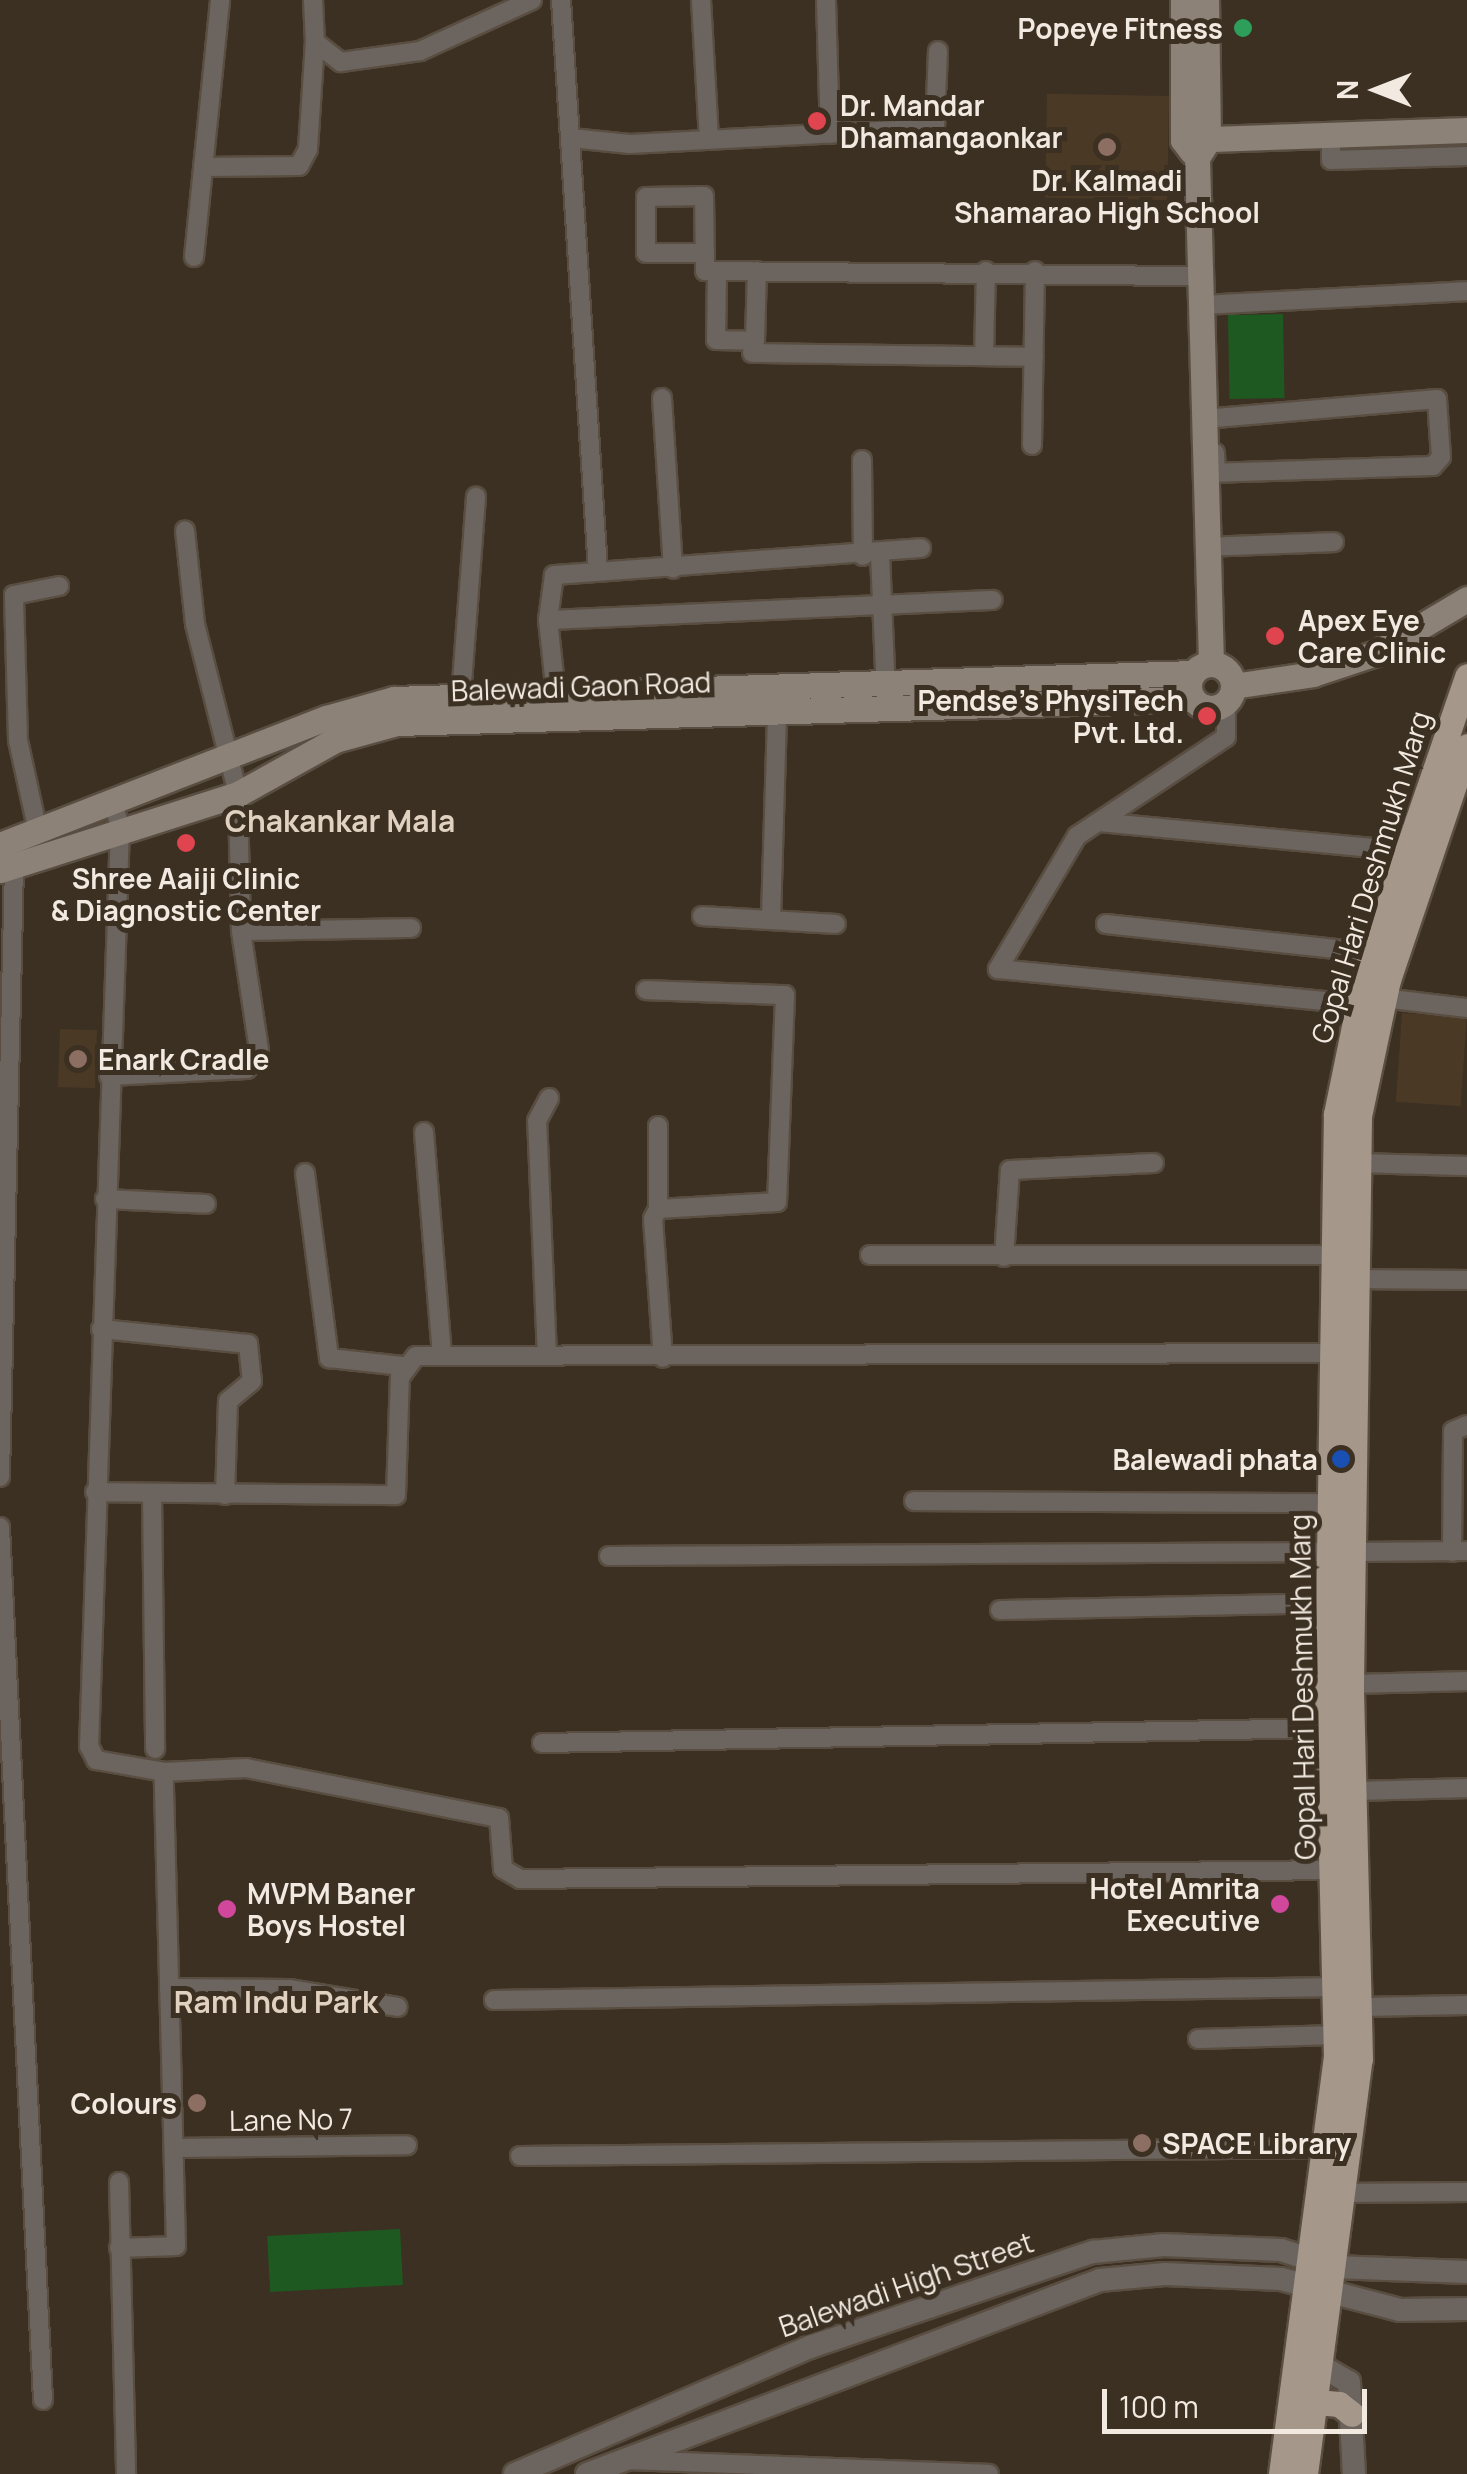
<!DOCTYPE html>
<html>
<head>
<meta charset="utf-8">
<style>
  body { margin:0 }
  #map { position:relative; width:1467px; height:2474px; overflow:hidden; background:#3c3022; font-family:Manrope,sans-serif }
  div>[style] { position:absolute }
  .built>* { inset:0; background:#4a3925; transform-origin:0 0 }
  .green>* { inset:0; background:#1f5922; transform-origin:0 0 }
  .roads { filter:drop-shadow(2px 0 #594e41) drop-shadow(-2px 0 #594e41) drop-shadow(0 2px #594e41) drop-shadow(0 -2px #594e41) }
  .minor>* { height:18px; margin:-9px; padding:0 9px; transform-origin:9px; border-radius:9px; background:#6c655f }
  .tertiary>* { height:22px; margin:-11px; padding:0 11px; transform-origin:11px; border-radius:11px; background:#6c655f }
  .secondary>* { height:25px; margin:-12.5px; padding:0 12.5px; transform-origin:12.5px; border-radius:12.5px; background:#8c8277 }
  .secondary>.ring { margin:-12.5px; padding:0; box-sizing:content-box; background:none; border:25px solid #8c8277; border-radius:50% }
  .primary>* { height:25px; margin:-12.5px; padding:0 12.5px; transform-origin:12.5px; border-radius:12.5px; background:#a5978a }
  .dots>* { width:28px; height:28px; translate:-50% -50%; box-sizing:border-box; border:5px solid #3c3022; border-radius:50% }
  span { translate:-50% -50%; white-space:nowrap; text-align:center; line-height:1.15; -webkit-text-stroke:10px #3c3022; paint-order:stroke }
  .poi-label { font-size:28px; color:#f2eae1; font-weight:700 }
  .right { translate:-100% -50%; text-align:right }
  .left { translate:0 -50%; text-align:left }
  .street-label { font-size:28px; color:#f2eae1 }
  .neighbourhood-label { font-size:30px; color:#e1d1c0; font-weight:700 }
  .north { position:absolute; left:1327px; top:40px; width:100px; height:100px; -webkit-text-stroke:8px #3c3022; paint-order:stroke; rotate:270deg; font-size:28px; font-weight:700; line-height:40px; text-align:center; color:#f2eae1 }
  .north::after { content:''; display:block; margin:auto; width:35px; height:45px; background:#f2eae1; clip-path:polygon(50% 0,100% 100%,50% 72%,0 100%) }
  .scale { position:absolute; left:1102px; top:2389px; width:265px; height:45px; box-sizing:border-box; border:5px solid #f2eae1; border-top:0; padding-left:12px; font-size:30px; line-height:35px; white-space:nowrap; color:#f2eae1; -webkit-text-stroke:8px #3c3022; paint-order:stroke }
</style>
</head>
<body>
<div id="map">
  <div class="built">
    <div style="left:1169px;top:96px;width:104px;height:122px;rotate:91deg"></div>
    <div style="left:1402px;top:1013px;width:65px;height:89px;rotate:4deg"></div>
    <div style="left:60px;top:1029px;width:37px;height:58px;rotate:2deg"></div>
  </div>
  <div class="green">
    <div style="left:1283px;top:314px;width:84px;height:55px;rotate:89deg"></div>
    <div style="left:400px;top:2229px;width:56px;height:133px;rotate:87deg"></div>
  </div>
  <div class="roads">
    <div class="minor">
      <div style="left:313px;top:0;width:42px;rotate:87.3deg"></div>
      <div style="left:315px;top:42px;width:33px;rotate:38deg"></div>
      <div style="left:341px;top:62px;width:80px;rotate:-7.9deg"></div>
      <div style="left:420px;top:51px;width:123px;rotate:-24.5deg"></div>
      <div style="left:561px;top:0;width:571px;rotate:86.29deg"></div>
      <div style="left:701px;top:0;width:139px;rotate:86.7deg"></div>
      <div style="left:826px;top:0;width:134px;rotate:88.3deg"></div>
      <div style="left:1331px;top:134px;width:26px;rotate:90deg"></div>
      <div style="left:1331px;top:160px;width:136px;rotate:-1.7deg"></div>
      <div style="left:571px;top:138px;width:59px;rotate:5.8deg"></div>
      <div style="left:630px;top:144px;width:305px;rotate:-3deg"></div>
      <div style="left:935px;top:128px;width:77px;rotate:-87.8deg"></div>
      <div style="left:203px;top:167px;width:96px;rotate:-0.6deg"></div>
      <div style="left:299px;top:166px;width:19px;rotate:-62deg"></div>
      <div style="left:308px;top:149px;width:107px;rotate:-86.3deg"></div>
      <div style="left:705px;top:253px;width:59px;rotate:180deg"></div>
      <div style="left:646px;top:253px;width:56px;rotate:-90deg"></div>
      <div style="left:646px;top:197px;width:58px;rotate:-1deg"></div>
      <div style="left:704px;top:196px;width:75px;rotate:89.2deg"></div>
      <div style="left:705px;top:271px;width:496px;rotate:0.6deg"></div>
      <div style="left:194px;top:257px;width:258px;rotate:-84.2deg"></div>
      <div style="left:717px;top:271px;width:69px;rotate:90.8deg"></div>
      <div style="left:716px;top:340px;width:39px;rotate:1deg"></div>
      <div style="left:755px;top:341px;width:70px;rotate:-88.4deg"></div>
      <div style="left:1202px;top:305px;width:265px;rotate:-3deg"></div>
      <div style="left:752px;top:353px;width:282px;rotate:0.8deg"></div>
      <div style="left:984px;top:356px;width:85px;rotate:-88.7deg"></div>
      <div style="left:662px;top:398px;width:171px;rotate:86.3deg"></div>
      <div style="left:1204px;top:419px;width:234px;rotate:-4.9deg"></div>
      <div style="left:1437px;top:399px;width:58px;rotate:86.1deg"></div>
      <div style="left:1441px;top:457px;width:12px;rotate:132deg"></div>
      <div style="left:1433px;top:466px;width:217px;rotate:178.2deg"></div>
      <div style="left:1216px;top:473px;width:20px;rotate:-93deg"></div>
      <div style="left:1032px;top:445px;width:174px;rotate:-89deg"></div>
      <div style="left:862px;top:460px;width:96px;rotate:89.4deg"></div>
      <div style="left:1206px;top:547px;width:128px;rotate:-2.2deg"></div>
      <div style="left:880px;top:555px;width:139px;rotate:87.5deg"></div>
      <div style="left:548px;top:620px;width:445px;rotate:-2.6deg"></div>
      <div style="left:461px;top:696px;width:200px;rotate:-85.7deg"></div>
      <div style="left:1226px;top:702px;width:35px;rotate:90deg"></div>
      <div style="left:1226px;top:737px;width:179px;rotate:146.4deg"></div>
      <div style="left:1077px;top:836px;width:155px;rotate:120.7deg"></div>
      <div style="left:998px;top:969px;width:361px;rotate:5.6deg"></div>
      <div style="left:557px;top:704px;width:84px;rotate:-96.1deg"></div>
      <div style="left:548px;top:620px;width:45px;rotate:-82.4deg"></div>
      <div style="left:554px;top:575px;width:368px;rotate:-4.2deg"></div>
      <div style="left:114px;top:805px;width:24px;rotate:75deg"></div>
      <div style="left:120px;top:828px;width:919px;rotate:91.93deg"></div>
      <div style="left:89px;top:1746px;width:16px;rotate:63deg"></div>
      <div style="left:96px;top:1760px;width:69px;rotate:10deg"></div>
      <div style="left:164px;top:1772px;width:82px;rotate:-2.8deg"></div>
      <div style="left:246px;top:1768px;width:258px;rotate:11.2deg"></div>
      <div style="left:499px;top:1818px;width:51px;rotate:85.5deg"></div>
      <div style="left:503px;top:1869px;width:20px;rotate:30deg"></div>
      <div style="left:520px;top:1879px;width:814px;rotate:-0.63deg"></div>
      <div style="left:1098px;top:822px;width:309px;rotate:5.4deg"></div>
      <div style="left:38px;top:832px;width:94px;rotate:-102.3deg"></div>
      <div style="left:18px;top:740px;width:145px;rotate:-91.6deg"></div>
      <div style="left:14px;top:595px;width:46px;rotate:-11.3deg"></div>
      <div style="left:702px;top:916px;width:134px;rotate:3.4deg"></div>
      <div style="left:771px;top:918px;width:208px;rotate:-88.3deg"></div>
      <div style="left:1106px;top:924px;width:268px;rotate:6.2deg"></div>
      <div style="left:241px;top:931px;width:170px;rotate:-1deg"></div>
      <div style="left:646px;top:990px;width:139px;rotate:2.1deg"></div>
      <div style="left:785px;top:995px;width:207px;rotate:92.2deg"></div>
      <div style="left:777px;top:1202px;width:119px;rotate:176.6deg"></div>
      <div style="left:658px;top:1209px;width:11px;rotate:117deg"></div>
      <div style="left:653px;top:1219px;width:139px;rotate:85.9deg"></div>
      <div style="left:1383px;top:998px;width:85px;rotate:6.8deg"></div>
      <div style="left:109px;top:1076px;width:138px;rotate:-2.9deg"></div>
      <div style="left:247px;top:1069px;width:22px;rotate:-58deg"></div>
      <div style="left:259px;top:1050px;width:120px;rotate:-98.6deg"></div>
      <div style="left:241px;top:931px;width:137px;rotate:-91.3deg"></div>
      <div style="left:238px;top:794px;width:175px;rotate:-104.2deg"></div>
      <div style="left:195px;top:624px;width:94px;rotate:-96.1deg"></div>
      <div style="left:658px;top:1126px;width:83px;rotate:90deg"></div>
      <div style="left:424px;top:1132px;width:223px;rotate:85.4deg"></div>
      <div style="left:1358px;top:1163px;width:109px;rotate:1.6deg"></div>
      <div style="left:305px;top:1173px;width:187px;rotate:82.6deg"></div>
      <div style="left:329px;top:1358px;width:74px;rotate:6.2deg"></div>
      <div style="left:105px;top:1199px;width:101px;rotate:2.8deg"></div>
      <div style="left:870px;top:1255px;width:462px"></div>
      <div style="left:1004px;top:1257px;width:87px;rotate:-86.1deg"></div>
      <div style="left:1010px;top:1170px;width:144px;rotate:-2.8deg"></div>
      <div style="left:1356px;top:1279px;width:111px;rotate:0.5deg"></div>
      <div style="left:101px;top:1329px;width:148px;rotate:5.8deg"></div>
      <div style="left:248px;top:1344px;width:37px;rotate:84deg"></div>
      <div style="left:252px;top:1381px;width:31px;rotate:140deg"></div>
      <div style="left:228px;top:1401px;width:94px;rotate:91.8deg"></div>
      <div style="left:547px;top:1356px;width:235px;rotate:-92.4deg"></div>
      <div style="left:537px;top:1121px;width:26px;rotate:-62deg"></div>
      <div style="left:0;top:1477px;width:612px;rotate:-88.69deg"></div>
      <div style="left:95px;top:1492px;width:301px;rotate:0.6deg"></div>
      <div style="left:396px;top:1495px;width:118px;rotate:-88.1deg"></div>
      <div style="left:400px;top:1377px;width:26px;rotate:-53deg"></div>
      <div style="left:416px;top:1356px;width:915px;rotate:-0.19deg"></div>
      <div style="left:152px;top:1493px;width:256px;rotate:89.3deg"></div>
      <div style="left:914px;top:1501px;width:415px;rotate:0.3deg"></div>
      <div style="left:0;top:1527px;width:874px;rotate:87.18deg"></div>
      <div style="left:1352px;top:1552px;width:115px;rotate:-0.5deg"></div>
      <div style="left:1452px;top:1552px;width:121px;rotate:-89.5deg"></div>
      <div style="left:1453px;top:1431px;width:15px;rotate:-23deg"></div>
      <div style="left:609px;top:1556px;width:719px;rotate:-0.32deg"></div>
      <div style="left:1000px;top:1610px;width:327px;rotate:-1.2deg"></div>
      <div style="left:1351px;top:1684px;width:116px;rotate:-1.5deg"></div>
      <div style="left:542px;top:1743px;width:787px;rotate:-1.09deg"></div>
      <div style="left:1355px;top:1791px;width:112px;rotate:-1.5deg"></div>
      <div style="left:169px;top:1988px;width:120px;rotate:0.5deg"></div>
      <div style="left:289px;top:1989px;width:110px;rotate:9.4deg"></div>
      <div style="left:494px;top:2000px;width:844px;rotate:-0.88deg"></div>
      <div style="left:1361px;top:2007px;width:106px;rotate:-1.1deg"></div>
      <div style="left:1198px;top:2039px;width:139px;rotate:-1.6deg"></div>
      <div style="left:175px;top:2148px;width:232px;rotate:-0.7deg"></div>
      <div style="left:520px;top:2156px;width:807px;rotate:-0.57deg"></div>
      <div style="left:119px;top:2182px;width:292px;rotate:88.6deg"></div>
      <div style="left:1345px;top:2193px;width:122px;rotate:-0.5deg"></div>
      <div style="left:119px;top:2248px;width:57px;rotate:-2deg"></div>
      <div style="left:176px;top:2246px;width:474px;rotate:-91.5deg"></div>
      <div style="left:630px;top:2460px;width:359px;rotate:2.2deg"></div>
    </div>
    <div class="tertiary">
      <div style="left:1321px;top:2366px;width:32px;rotate:30deg"></div>
      <div style="left:1349px;top:2382px;width:92px;rotate:86.9deg"></div>
      <div style="left:515px;top:2474px;width:321px;rotate:-23.3deg"></div>
      <div style="left:810px;top:2347px;width:299px;rotate:-18.6deg"></div>
      <div style="left:1093px;top:2252px;width:71px;rotate:-5.6deg"></div>
      <div style="left:1164px;top:2245px;width:117px;rotate:2.4deg"></div>
      <div style="left:1281px;top:2250px;width:56px;rotate:17.8deg"></div>
      <div style="left:1334px;top:2267px;width:133px;rotate:2.2deg"></div>
      <div style="left:587px;top:2474px;width:548px;rotate:-20.71deg"></div>
      <div style="left:1100px;top:2280px;width:65px;rotate:-5.3deg"></div>
      <div style="left:1165px;top:2274px;width:116px;rotate:2.5deg"></div>
      <div style="left:1281px;top:2279px;width:123px;rotate:14.6deg"></div>
      <div style="left:1400px;top:2310px;width:67px;rotate:-0.9deg"></div>
    </div>
    <div class="secondary">
      <div style="left:1183px;top:0;width:140px;rotate:90deg"></div>
      <div style="left:1183px;top:140px;width:15px;rotate:53deg"></div>
      <div style="left:1183px;top:140px;width:284px;rotate:-2deg"></div>
      <div style="left:1200px;top:153px;width:15px;rotate:-58deg"></div>
      <div style="left:1208px;top:140px;width:140px;rotate:-90.8deg"></div>
      <div style="left:1197px;top:159px;width:504px;rotate:88.41deg"></div>
      <div class="ring" style="left:1189px;top:664px;width:19px;height:19px"></div>
      <div style="left:1233px;top:686px;width:81px;rotate:-8.5deg"></div>
      <div style="left:1313px;top:674px;width:66px;rotate:-18.4deg"></div>
      <div style="left:1376px;top:653px;width:106px;rotate:-30.7deg"></div>
      <div style="left:0;top:845px;width:350px;rotate:-21.3deg"></div>
      <div style="left:326px;top:718px;width:71px;rotate:-15.6deg"></div>
      <div style="left:394px;top:699px;width:799px;rotate:-1.86deg"></div>
      <div style="left:0;top:870px;width:250px;rotate:-17.7deg"></div>
      <div style="left:238px;top:794px;width:111px;rotate:-29.1deg"></div>
      <div style="left:335px;top:740px;width:64px;rotate:-15.3deg"></div>
      <div style="left:397px;top:723px;width:796px;rotate:-1.73deg"></div>
    </div>
    <div class="primary">
      <div style="left:1316px;top:2402px;width:23px;rotate:5deg"></div>
      <div style="left:1339px;top:2404px;width:16px;rotate:38deg"></div>
      <div style="left:1281px;top:2474px;width:421px;rotate:-82.5deg"></div>
      <div style="left:1336px;top:2057px;width:372px;rotate:-91.4deg"></div>
      <div style="left:1327px;top:1685px;width:571px;rotate:-89.1deg"></div>
      <div style="left:1336px;top:1114px;width:144px;rotate:-78.4deg"></div>
      <div style="left:1365px;top:973px;width:314px;rotate:-71deg"></div>
      <div style="left:1305px;top:2474px;width:419px;rotate:-82.5deg"></div>
      <div style="left:1360px;top:2059px;width:375px;rotate:-91.4deg"></div>
      <div style="left:1351px;top:1684px;width:568px;rotate:-89.19deg"></div>
      <div style="left:1359px;top:1116px;width:139px;rotate:-78deg"></div>
      <div style="left:1388px;top:980px;width:247px;rotate:-71.3deg"></div>
    </div>
  </div>
  <div class="dots">
    <div style="left:1243px;top:28px;background:#2e9e5b"></div>
    <div style="left:817px;top:121px;background:#e0444e"></div>
    <div style="left:1107px;top:147px;background:#8d6e63"></div>
    <div style="left:1275px;top:636px;background:#e0444e"></div>
    <div style="left:1207px;top:716px;background:#e0444e"></div>
    <div style="left:186px;top:843px;background:#e0444e"></div>
    <div style="left:78px;top:1059px;background:#8d6e63"></div>
    <div style="left:1341px;top:1459px;background:#1a4fb4"></div>
    <div style="left:1280px;top:1904px;background:#d1479c"></div>
    <div style="left:227px;top:1909px;background:#d1479c"></div>
    <div style="left:197px;top:2103px;background:#8d6e63"></div>
    <div style="left:1142px;top:2143px;background:#8d6e63"></div>
  </div>
  <div class="poi-label">
    <span class="right" style="left:1223px;top:28px">Popeye Fitness</span>
    <span class="left" style="left:840px;top:121px">Dr. Mandar<br>Dhamangaonkar</span>
    <span style="left:1107px;top:196px">Dr. Kalmadi<br>Shamarao High School</span>
    <span class="left" style="left:1298px;top:636px">Apex Eye<br>Care Clinic</span>
    <span class="right" style="left:1184px;top:716px">Pendse's PhysiTech<br>Pvt. Ltd.</span>
    <span style="left:186px;top:894px">Shree Aaiji Clinic<br>&amp; Diagnostic Center</span>
    <span class="left" style="left:98px;top:1059px">Enark Cradle</span>
    <span class="right" style="left:1318px;top:1459px">Balewadi phata</span>
    <span class="right" style="left:1260px;top:1904px">Hotel Amrita<br>Executive</span>
    <span class="left" style="left:247px;top:1909px">MVPM Baner<br>Boys Hostel</span>
    <span class="right" style="left:177px;top:2103px">Colours</span>
    <span class="left" style="left:1162px;top:2143px">SPACE Library</span>
  </div>
  <div class="street-label">
    <span style="left:581px;top:686px;rotate:-2deg">Balewadi Gaon Road</span>
    <span style="left:1370px;top:877px;rotate:-73deg">Gopal Hari Deshmukh Marg</span>
    <span style="left:1302px;top:1687px;rotate:-91deg">Gopal Hari Deshmukh Marg</span>
    <span style="left:291px;top:2119px;rotate:-1deg">Lane No 7</span>
    <span style="left:906px;top:2284px;rotate:-19deg">Balewadi High Street</span>
  </div>
  <div class="neighbourhood-label">
    <span style="left:340px;top:821px">Chakankar Mala</span>
    <span style="left:276px;top:2002px">Ram Indu Park</span>
  </div>
  <div class="north">N</div>
  <div class="scale">100 m</div>
</div>
</body>
</html>
